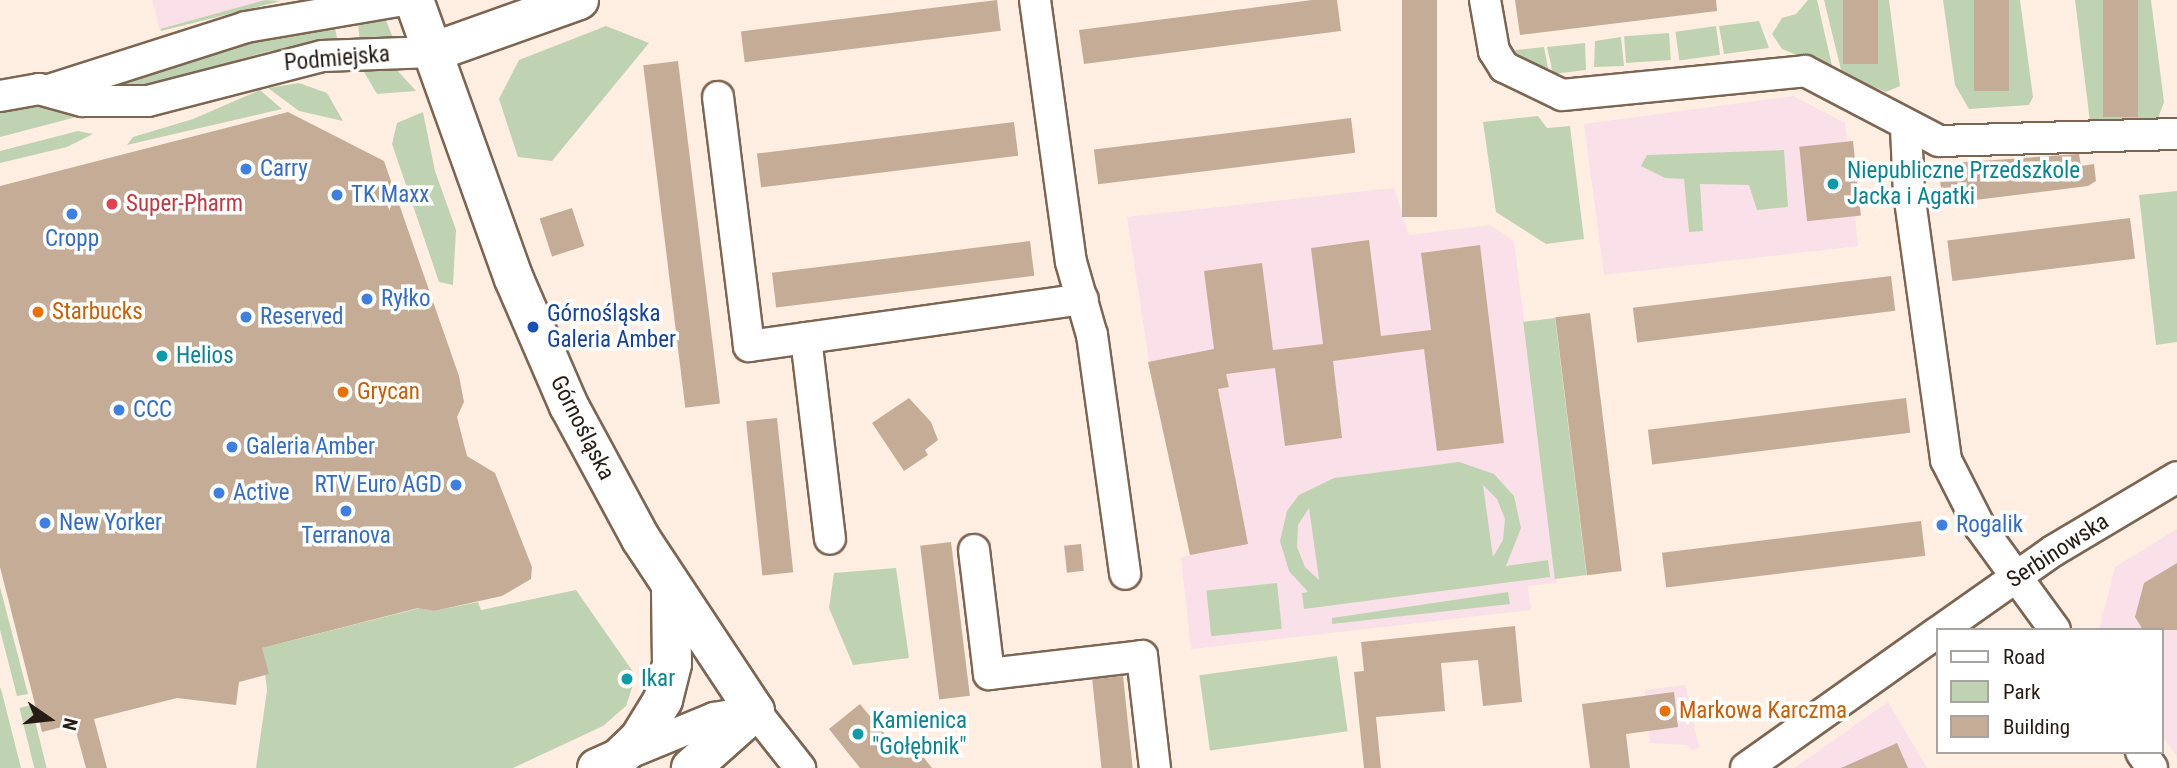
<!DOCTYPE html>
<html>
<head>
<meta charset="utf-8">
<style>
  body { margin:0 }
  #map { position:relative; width:2177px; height:768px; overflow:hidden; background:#ffeee1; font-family:"Roboto Condensed",sans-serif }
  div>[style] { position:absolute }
  .commercial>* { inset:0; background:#f9e0e9 }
  .education>* { inset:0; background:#fae0e8 }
  .green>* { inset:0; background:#bfd3b2; transform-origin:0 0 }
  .building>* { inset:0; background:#c5ac97; transform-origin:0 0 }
  .roads { filter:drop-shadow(2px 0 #7c6552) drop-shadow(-2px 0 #7c6552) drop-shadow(0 2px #7c6552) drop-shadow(0 -2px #7c6552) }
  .minor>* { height:30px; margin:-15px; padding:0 15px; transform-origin:15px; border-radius:15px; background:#fff }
  .major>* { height:38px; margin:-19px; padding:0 19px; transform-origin:19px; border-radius:19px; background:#fff }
  .dots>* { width:19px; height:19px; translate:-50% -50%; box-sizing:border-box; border:4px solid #fff; border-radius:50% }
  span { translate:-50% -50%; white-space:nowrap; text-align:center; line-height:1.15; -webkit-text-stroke:7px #fff; paint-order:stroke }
  .street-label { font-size:23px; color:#261c14 }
  .shop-label { font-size:23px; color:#366cbe }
  .left { translate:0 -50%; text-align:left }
  .right { translate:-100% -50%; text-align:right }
  .culture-label { font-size:23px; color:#0d838f }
  .health-label { font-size:23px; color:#be3a42 }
  .food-label { font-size:23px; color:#c56008 }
  .transit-label { font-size:23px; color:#164399 }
  .legend { position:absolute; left:1936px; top:628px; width:228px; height:126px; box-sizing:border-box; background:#fff; border:2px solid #a8a4a1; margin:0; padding:9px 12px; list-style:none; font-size:21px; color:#261c14 }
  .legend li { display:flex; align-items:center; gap:14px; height:35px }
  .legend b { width:35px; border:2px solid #a8a4a1 }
  .north { position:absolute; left:14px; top:684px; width:70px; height:70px; -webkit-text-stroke:5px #fff; paint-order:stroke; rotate:104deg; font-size:19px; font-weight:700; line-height:28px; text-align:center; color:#261c14 }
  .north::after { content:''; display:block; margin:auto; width:24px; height:32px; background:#261c14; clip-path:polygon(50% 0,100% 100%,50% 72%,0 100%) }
</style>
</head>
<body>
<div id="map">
  <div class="commercial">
    <div style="clip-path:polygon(152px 0,265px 0,160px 29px)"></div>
    <div style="clip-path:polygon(2177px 529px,2177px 757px,2161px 734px,2161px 630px,2099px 630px,2115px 567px)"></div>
    <div style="clip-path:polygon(1685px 685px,1699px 747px,1692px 751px,1687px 745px,1650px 743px,1645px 690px)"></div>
    <div style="clip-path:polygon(1888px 702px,1927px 768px,1794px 768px)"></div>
  </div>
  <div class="education">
    <div style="clip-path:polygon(1793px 96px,1845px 123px,1847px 141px,1853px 141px,1861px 216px,1855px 217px,1858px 246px,1604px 275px,1584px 124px)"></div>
    <div style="clip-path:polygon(1394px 188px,1409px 235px,1490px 225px,1514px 241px,1557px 583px,1528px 586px,1531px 610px,1191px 649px,1181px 557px,1190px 555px,1160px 399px,1155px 400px,1127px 217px)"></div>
  </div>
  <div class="green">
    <div style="clip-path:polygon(148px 0,160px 29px,265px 0,281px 1px,161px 31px)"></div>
    <div style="clip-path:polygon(1808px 0,1817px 0,1833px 70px,1782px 49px,1772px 34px,1782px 18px,1796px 14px)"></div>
    <div style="clip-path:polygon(1824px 0,1889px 0,1900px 86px,1886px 92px,1842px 74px)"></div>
    <div style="clip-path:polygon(1943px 0,2020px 0,2033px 97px,2029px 105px,1969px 109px,1955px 85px)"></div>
    <div style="clip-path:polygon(2075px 0,2151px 0,2164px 102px,2158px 118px,2090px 122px)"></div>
    <div style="clip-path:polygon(384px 16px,394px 40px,360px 43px,358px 23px)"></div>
    <div style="clip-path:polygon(1759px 21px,1769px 48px,1724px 54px,1719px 26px)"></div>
    <div style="clip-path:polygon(606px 26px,649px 43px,552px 161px,518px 157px,499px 99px,519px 60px)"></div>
    <div style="left:1716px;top:26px;width:29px;height:41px;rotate:82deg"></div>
    <div style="clip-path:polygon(335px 28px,338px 43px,269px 51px,133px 90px,84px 85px,252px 39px)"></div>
    <div style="left:1669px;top:33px;width:27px;height:45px;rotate:86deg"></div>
    <div style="clip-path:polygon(1621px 37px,1624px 66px,1594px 67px,1595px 41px)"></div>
    <div style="clip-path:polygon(1585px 43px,1586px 70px,1553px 74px,1547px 47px)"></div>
    <div style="clip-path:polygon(1544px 47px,1549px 73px,1515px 52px,1516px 50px)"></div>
    <div style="clip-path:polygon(361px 67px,396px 69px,416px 91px,377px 94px)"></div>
    <div style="clip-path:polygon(299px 83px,327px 93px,343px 121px,299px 111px,268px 88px)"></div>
    <div style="clip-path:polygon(260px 90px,282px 109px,127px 145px,133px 137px,193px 119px)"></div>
    <div style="clip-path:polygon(32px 106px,50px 107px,107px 109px,0 137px,0 109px)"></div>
    <div style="clip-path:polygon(423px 112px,435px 171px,456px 230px,453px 285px,439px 282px,392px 144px,397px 123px)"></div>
    <div style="clip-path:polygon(1538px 116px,1547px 128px,1570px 126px,1584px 239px,1546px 244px,1496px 212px,1483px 122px)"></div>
    <div style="clip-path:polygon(78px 131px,93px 134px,67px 147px,0 163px,0 151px)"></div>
    <div style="clip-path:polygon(1784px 150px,1788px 207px,1757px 210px,1749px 185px,1700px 184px,1703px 231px,1689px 232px,1684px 179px,1665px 178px,1641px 166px,1647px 155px)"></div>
    <div style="clip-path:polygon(2177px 191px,2177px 342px,2156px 345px,2139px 195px)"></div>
    <div style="left:1555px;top:318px;width:259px;height:32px;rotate:83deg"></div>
    <div style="clip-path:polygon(evenodd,1459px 462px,1494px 474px,1514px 496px,1521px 528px,1506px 566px,1548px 560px,1550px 577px,1304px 609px,1302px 593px,1308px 592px,1289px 571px,1280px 541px,1287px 511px,1299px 495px,1334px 478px,1459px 462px,1483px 485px,1497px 499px,1505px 519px,1503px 540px,1493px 557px,1483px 485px,1459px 462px,1309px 508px,1319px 579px,1319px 580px,1305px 567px,1297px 547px,1298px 525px,1309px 508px)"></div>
    <div style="clip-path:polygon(896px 568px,909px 658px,853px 665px,829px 608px,834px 573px)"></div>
    <div style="left:1277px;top:583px;width:46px;height:71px;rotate:84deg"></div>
    <div style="clip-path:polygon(0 587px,28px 694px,17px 696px,0 630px)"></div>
    <div style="clip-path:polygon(576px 590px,636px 676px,626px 706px,603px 726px,513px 768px,256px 768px,267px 690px,262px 648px,420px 608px,434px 611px,478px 602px,481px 610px)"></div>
    <div style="clip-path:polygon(1508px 592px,1510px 604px,1332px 624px,1332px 618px)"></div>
    <div style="left:1337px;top:656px;width:76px;height:139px;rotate:82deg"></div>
    <div style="clip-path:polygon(0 688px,1px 689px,21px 768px,0 768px)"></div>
    <div style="left:31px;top:705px;width:65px;height:12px;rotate:76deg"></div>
  </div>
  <div class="building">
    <div style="left:997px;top:0;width:31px;height:258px;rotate:83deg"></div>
    <div style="clip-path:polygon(1312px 0,1337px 0,1341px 31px,1084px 64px,1079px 30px)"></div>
    <div style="left:1402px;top:0;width:35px;height:217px"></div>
    <div style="clip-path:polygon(1515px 0,1716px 0,1717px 11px,1520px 35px)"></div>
    <div style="left:1843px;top:0;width:35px;height:64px"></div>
    <div style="left:1974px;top:0;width:35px;height:91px"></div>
    <div style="left:2103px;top:0;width:35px;height:117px"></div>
    <div style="left:678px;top:61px;width:345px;height:35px;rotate:83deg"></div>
    <div style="clip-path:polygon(288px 112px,384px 161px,459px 376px,464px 402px,457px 417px,467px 456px,495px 473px,532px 567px,531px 579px,502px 596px,434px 611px,418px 608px,262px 648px,269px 674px,239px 682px,236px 705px,177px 698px,94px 719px,107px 768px,86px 768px,74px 724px,42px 732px,0 567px,0 186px)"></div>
    <div style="left:1351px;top:118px;width:35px;height:259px;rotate:83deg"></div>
    <div style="left:1014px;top:122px;width:34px;height:259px;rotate:83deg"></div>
    <div style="left:1853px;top:141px;width:75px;height:54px;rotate:84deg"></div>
    <div style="clip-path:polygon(2079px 154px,2081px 166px,2094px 164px,2096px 181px,2088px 186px,1943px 204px,1938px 164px)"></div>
    <div style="left:572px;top:208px;width:40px;height:34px;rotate:72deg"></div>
    <div style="left:2130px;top:218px;width:41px;height:184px;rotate:83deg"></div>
    <div style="clip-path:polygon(1369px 240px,1381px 336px,1431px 330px,1421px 253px,1480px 245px,1504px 443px,1437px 451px,1424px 349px,1333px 361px,1342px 438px,1285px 446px,1275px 368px,1226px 374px,1229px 387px,1218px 389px,1248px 544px,1190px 555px,1148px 362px,1214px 349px,1204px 271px,1262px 263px,1273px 350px,1323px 344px,1311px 248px)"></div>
    <div style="left:1030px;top:241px;width:35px;height:260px;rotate:83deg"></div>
    <div style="left:1891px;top:276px;width:35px;height:260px;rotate:83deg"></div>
    <div style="left:1590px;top:313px;width:260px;height:35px;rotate:83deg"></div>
    <div style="clip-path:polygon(909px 398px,931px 422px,938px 440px,925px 450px,928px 455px,904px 471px,872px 423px)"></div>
    <div style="left:1906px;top:398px;width:35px;height:260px;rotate:83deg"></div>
    <div style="left:777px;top:418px;width:155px;height:31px;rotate:84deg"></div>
    <div style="left:1921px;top:521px;width:35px;height:261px;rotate:83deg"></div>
    <div style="left:951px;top:542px;width:155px;height:31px;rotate:83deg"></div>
    <div style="left:1081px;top:544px;width:27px;height:17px;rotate:84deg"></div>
    <div style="clip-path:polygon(2177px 563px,2177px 630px,2143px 630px,2135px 617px,2144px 583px)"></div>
    <div style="clip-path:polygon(1515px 626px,1522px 702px,1483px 706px,1478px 660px,1441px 663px,1445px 711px,1376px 717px,1381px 768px,1364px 768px,1354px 672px,1364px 671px,1361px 642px)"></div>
    <div style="left:1123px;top:676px;width:93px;height:31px;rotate:84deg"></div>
    <div style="clip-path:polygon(1674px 692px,1678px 727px,1626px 734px,1630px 768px,1590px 768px,1582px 704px)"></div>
    <div style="clip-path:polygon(860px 704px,896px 748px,908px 738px,932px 768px,860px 768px,829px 729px)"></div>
    <div style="clip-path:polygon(1897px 743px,1908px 768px,1841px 768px)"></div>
  </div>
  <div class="roads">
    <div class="minor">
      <div style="left:1035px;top:0;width:264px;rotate:82.2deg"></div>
      <div style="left:1071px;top:262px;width:76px;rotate:74deg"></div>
      <div style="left:1092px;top:335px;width:241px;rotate:82.1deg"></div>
      <div style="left:1485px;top:0;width:52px;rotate:80deg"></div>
      <div style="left:1494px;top:51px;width:19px;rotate:58deg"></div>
      <div style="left:1504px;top:67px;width:64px;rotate:25.8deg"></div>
      <div style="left:1562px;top:95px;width:244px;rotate:-5.6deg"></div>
      <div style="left:1805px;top:71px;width:151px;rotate:27.6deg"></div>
      <div style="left:1939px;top:141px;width:238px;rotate:-1.7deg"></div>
      <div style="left:52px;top:89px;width:204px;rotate:-17.7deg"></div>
      <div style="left:246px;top:27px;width:160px;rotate:-9.7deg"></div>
      <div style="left:0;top:96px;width:40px;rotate:-10deg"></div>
      <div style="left:39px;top:89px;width:45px;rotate:15.6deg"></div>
      <div style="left:82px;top:101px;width:66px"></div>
      <div style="left:148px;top:101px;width:180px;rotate:-14.5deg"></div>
      <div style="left:322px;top:56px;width:111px;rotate:-2.1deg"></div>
      <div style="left:718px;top:97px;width:251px;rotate:82.9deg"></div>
      <div style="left:749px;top:346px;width:337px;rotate:-8deg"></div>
      <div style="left:1906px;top:128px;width:65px;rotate:87.4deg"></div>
      <div style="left:1909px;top:193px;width:270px;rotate:82.1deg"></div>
      <div style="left:1946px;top:460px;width:75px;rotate:63.1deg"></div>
      <div style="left:1980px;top:527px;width:127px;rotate:53.9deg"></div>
      <div style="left:806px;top:338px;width:202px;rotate:83.2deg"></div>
      <div style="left:974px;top:550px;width:125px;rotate:83.1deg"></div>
      <div style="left:989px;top:674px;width:154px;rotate:-6.7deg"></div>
      <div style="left:1142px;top:656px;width:113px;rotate:83.4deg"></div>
      <div style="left:1941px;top:630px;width:137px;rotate:-35.2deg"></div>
      <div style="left:2053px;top:551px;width:144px;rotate:-30.8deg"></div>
      <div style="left:2141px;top:752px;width:19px;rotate:55deg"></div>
      <div style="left:622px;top:756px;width:100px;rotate:-22.4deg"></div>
      <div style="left:714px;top:718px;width:42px;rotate:-9.7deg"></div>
      <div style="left:755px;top:711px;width:73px;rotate:51.7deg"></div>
      <div style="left:1746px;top:768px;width:234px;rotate:-35.3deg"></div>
    </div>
    <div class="major">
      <div style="left:414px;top:0;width:296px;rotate:70.3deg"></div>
      <div style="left:514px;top:279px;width:138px;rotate:66.6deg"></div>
      <div style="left:569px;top:406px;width:151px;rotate:61.6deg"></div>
      <div style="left:641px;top:539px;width:206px;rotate:56.5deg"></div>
      <div style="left:755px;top:711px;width:86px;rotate:138.3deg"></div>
      <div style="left:433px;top:52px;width:155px;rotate:-19.6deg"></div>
      <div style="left:597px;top:768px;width:24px;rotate:-24deg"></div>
      <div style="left:619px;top:758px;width:28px;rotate:-44deg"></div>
      <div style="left:639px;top:739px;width:46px;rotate:-58.4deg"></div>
      <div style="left:663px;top:700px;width:37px;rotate:-76deg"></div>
      <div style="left:672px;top:664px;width:75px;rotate:-90.8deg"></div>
    </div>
  </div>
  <div class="dots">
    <div style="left:246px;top:169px;background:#3f7fe0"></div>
    <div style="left:1833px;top:184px;background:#0f9aa8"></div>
    <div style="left:337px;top:195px;background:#3f7fe0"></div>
    <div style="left:112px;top:204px;background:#e0444e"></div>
    <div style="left:72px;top:214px;background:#3f7fe0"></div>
    <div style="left:367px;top:299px;background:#3f7fe0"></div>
    <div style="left:38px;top:312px;background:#e8710a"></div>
    <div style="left:246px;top:317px;background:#3f7fe0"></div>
    <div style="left:533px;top:327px;background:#1a4fb4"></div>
    <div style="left:162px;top:356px;background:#0f9aa8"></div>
    <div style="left:343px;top:392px;background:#e8710a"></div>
    <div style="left:119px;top:410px;background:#3f7fe0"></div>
    <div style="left:232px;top:447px;background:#3f7fe0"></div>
    <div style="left:456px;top:485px;background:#3f7fe0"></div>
    <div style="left:219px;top:493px;background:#3f7fe0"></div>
    <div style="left:346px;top:511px;background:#3f7fe0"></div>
    <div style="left:45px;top:523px;background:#3f7fe0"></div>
    <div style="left:1942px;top:525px;background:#3f7fe0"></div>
    <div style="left:627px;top:679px;background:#0f9aa8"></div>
    <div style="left:1665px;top:711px;background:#e8710a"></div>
    <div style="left:858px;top:734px;background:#0f9aa8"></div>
  </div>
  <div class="street-label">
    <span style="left:337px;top:59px;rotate:-5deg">Podmiejska</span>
    <span style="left:582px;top:428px;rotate:63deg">Górnośląska</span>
    <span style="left:2058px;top:551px;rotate:-33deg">Serbinowska</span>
  </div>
  <div class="shop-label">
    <span class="left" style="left:260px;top:169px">Carry</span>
    <span class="left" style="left:351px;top:195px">TK Maxx</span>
    <span style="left:72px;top:239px">Cropp</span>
    <span class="left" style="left:381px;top:299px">Ryłko</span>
    <span class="left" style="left:260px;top:317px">Reserved</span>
    <span class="left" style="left:133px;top:410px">CCC</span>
    <span class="left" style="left:246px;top:447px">Galeria Amber</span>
    <span class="right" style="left:442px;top:485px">RTV Euro AGD</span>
    <span class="left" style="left:233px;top:493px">Active</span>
    <span class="left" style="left:59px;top:523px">New Yorker</span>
    <span class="left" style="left:1956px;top:525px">Rogalik</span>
    <span style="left:346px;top:536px">Terranova</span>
  </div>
  <div class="culture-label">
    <span class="left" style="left:1847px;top:184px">Niepubliczne Przedszkole<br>Jacka i Agatki</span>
    <span class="left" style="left:176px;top:356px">Helios</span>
    <span class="left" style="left:641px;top:679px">Ikar</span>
    <span class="left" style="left:872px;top:734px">Kamienica<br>"Gołębnik"</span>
  </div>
  <div class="health-label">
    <span class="left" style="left:126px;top:204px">Super-Pharm</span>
  </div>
  <div class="food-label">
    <span class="left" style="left:52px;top:312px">Starbucks</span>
    <span class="left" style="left:357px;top:392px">Grycan</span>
    <span class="left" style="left:1679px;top:711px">Markowa Karczma</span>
  </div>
  <div class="transit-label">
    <span class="left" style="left:547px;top:327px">Górnośląska<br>Galeria Amber</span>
  </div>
  <ul class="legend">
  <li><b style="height:9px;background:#fff"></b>Road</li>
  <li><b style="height:19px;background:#bfd3b2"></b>Park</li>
  <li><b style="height:19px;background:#c5ac97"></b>Building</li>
  </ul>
  <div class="north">N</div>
</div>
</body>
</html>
